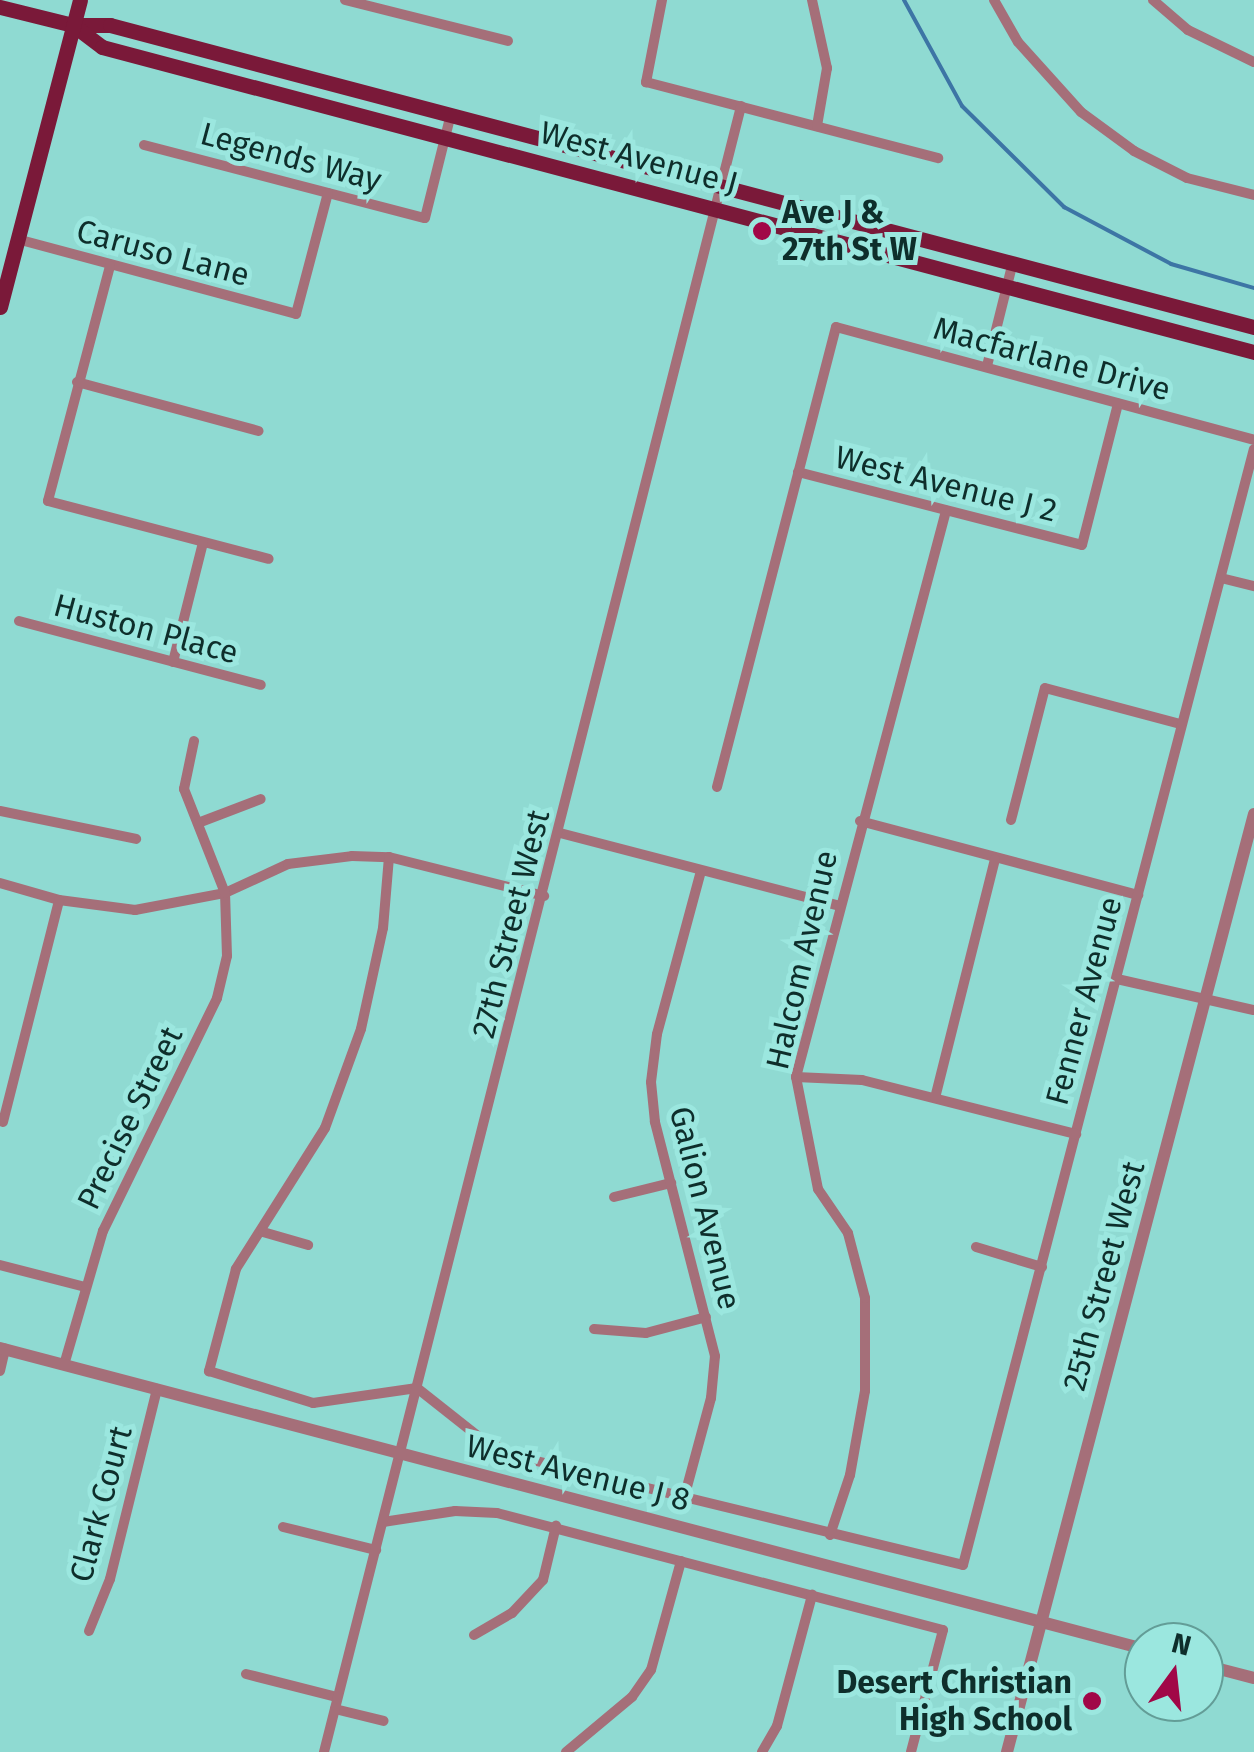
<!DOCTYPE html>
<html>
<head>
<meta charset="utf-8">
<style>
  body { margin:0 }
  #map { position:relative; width:1254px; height:1752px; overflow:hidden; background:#8fdad2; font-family:"Fira Sans",sans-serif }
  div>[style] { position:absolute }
  .stream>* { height:4px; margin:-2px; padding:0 2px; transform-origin:2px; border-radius:2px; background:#3d75a5 }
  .minor>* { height:10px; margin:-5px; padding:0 5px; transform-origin:5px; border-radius:5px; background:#a56f79 }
  .tertiary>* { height:12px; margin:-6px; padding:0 6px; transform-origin:6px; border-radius:6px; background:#a56f79 }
  .primary>* { height:15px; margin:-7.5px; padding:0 7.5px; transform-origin:7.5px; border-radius:7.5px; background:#7a1939 }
  .dots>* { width:28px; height:28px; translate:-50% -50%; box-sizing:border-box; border:5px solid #9be7df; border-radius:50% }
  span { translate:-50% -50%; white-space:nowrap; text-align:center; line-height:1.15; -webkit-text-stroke:10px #9be7df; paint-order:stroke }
  .street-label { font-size:32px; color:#0e2e2b }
  .poi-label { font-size:32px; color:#0e2e2b; font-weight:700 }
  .left { translate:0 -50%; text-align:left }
  .right { translate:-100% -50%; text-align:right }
  .north { position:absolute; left:1124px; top:1622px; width:100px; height:100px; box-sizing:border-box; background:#9be7df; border:2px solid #639d97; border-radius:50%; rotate:15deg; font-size:28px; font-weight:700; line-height:40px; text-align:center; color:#0e2e2b }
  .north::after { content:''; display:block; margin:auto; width:35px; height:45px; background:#a10747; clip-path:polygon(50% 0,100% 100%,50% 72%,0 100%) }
</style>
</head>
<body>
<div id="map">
  <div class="stream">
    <div style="left:904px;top:0;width:121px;rotate:61.3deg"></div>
    <div style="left:962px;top:106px;width:144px;rotate:44.7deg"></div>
    <div style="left:1064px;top:207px;width:121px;rotate:28deg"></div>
    <div style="left:1171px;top:264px;width:86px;rotate:16.1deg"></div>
  </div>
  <div class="minor">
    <div style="left:345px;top:0;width:168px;rotate:14.1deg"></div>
    <div style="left:662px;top:0;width:84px;rotate:101deg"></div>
    <div style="left:646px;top:82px;width:302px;rotate:14.6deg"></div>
    <div style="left:812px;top:0;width:70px;rotate:77.6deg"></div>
    <div style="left:827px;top:68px;width:59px;rotate:99.8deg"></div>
    <div style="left:994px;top:0;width:48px;rotate:60.3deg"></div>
    <div style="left:1018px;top:42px;width:94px;rotate:48deg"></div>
    <div style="left:1081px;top:112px;width:66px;rotate:36.3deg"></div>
    <div style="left:1134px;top:151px;width:59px;rotate:27deg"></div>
    <div style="left:1187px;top:178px;width:69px;rotate:14.2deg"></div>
    <div style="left:1153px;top:0;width:46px;rotate:40.6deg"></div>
    <div style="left:1188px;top:30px;width:73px;rotate:25.9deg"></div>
    <div style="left:144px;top:145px;width:290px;rotate:14.6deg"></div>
    <div style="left:425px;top:218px;width:107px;rotate:-76deg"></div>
    <div style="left:17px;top:239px;width:289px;rotate:15deg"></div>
    <div style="left:296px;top:314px;width:125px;rotate:-75.2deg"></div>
    <div style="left:110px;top:266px;width:243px;rotate:104.8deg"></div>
    <div style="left:48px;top:501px;width:228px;rotate:14.7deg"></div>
    <div style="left:987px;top:366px;width:107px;rotate:-76deg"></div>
    <div style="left:77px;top:382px;width:188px;rotate:15.1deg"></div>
    <div style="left:798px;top:472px;width:293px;rotate:14.4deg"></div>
    <div style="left:1082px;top:545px;width:146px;rotate:-75.7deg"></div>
    <div style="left:1221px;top:578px;width:34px;rotate:14deg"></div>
    <div style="left:19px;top:621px;width:250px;rotate:14.8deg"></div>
    <div style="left:173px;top:662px;width:123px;rotate:-75.9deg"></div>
    <div style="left:717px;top:787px;width:475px;rotate:-75.5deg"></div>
    <div style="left:836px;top:327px;width:433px;rotate:15.1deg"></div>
    <div style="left:0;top:811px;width:139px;rotate:11.6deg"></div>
    <div style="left:1011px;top:820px;width:136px;rotate:-75.6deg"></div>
    <div style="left:1045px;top:688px;width:140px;rotate:14.9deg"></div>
    <div style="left:860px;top:821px;width:288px;rotate:14.9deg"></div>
    <div style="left:198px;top:823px;width:67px;rotate:-20.9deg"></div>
    <div style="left:560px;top:833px;width:286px;rotate:14.6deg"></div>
    <div style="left:389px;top:857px;width:71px;rotate:94.8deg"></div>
    <div style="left:383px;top:928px;width:103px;rotate:102.3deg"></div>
    <div style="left:361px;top:1029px;width:105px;rotate:110deg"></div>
    <div style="left:325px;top:1128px;width:167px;rotate:122.3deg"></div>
    <div style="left:236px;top:1269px;width:106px;rotate:104.8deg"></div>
    <div style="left:209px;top:1371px;width:109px;rotate:17.1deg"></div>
    <div style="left:313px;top:1403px;width:105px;rotate:-8.2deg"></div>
    <div style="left:417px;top:1388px;width:79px;rotate:38.3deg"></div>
    <div style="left:479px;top:1437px;width:42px;rotate:27.2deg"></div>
    <div style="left:516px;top:1456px;width:460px;rotate:13.7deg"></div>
    <div style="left:963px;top:1565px;width:1153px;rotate:-75.39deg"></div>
    <div style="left:0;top:883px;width:61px;rotate:16.1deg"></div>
    <div style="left:59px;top:900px;width:77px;rotate:7.5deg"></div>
    <div style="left:135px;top:910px;width:92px;rotate:-10.7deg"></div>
    <div style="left:225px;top:893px;width:69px;rotate:-24.7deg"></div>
    <div style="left:288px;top:864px;width:64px;rotate:-7.1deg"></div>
    <div style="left:352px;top:856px;width:37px;rotate:2deg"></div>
    <div style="left:389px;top:857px;width:160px;rotate:14.1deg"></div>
    <div style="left:1117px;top:979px;width:140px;rotate:12.8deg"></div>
    <div style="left:796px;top:1077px;width:66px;rotate:2.6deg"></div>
    <div style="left:862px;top:1080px;width:221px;rotate:14.2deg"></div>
    <div style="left:935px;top:1098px;width:246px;rotate:-75.9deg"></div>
    <div style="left:3px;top:1122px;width:229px;rotate:-75.8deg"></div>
    <div style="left:614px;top:1197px;width:59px;rotate:-13.8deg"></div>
    <div style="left:263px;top:1232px;width:47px;rotate:16.1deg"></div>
    <div style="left:976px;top:1247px;width:69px;rotate:16.9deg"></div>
    <div style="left:0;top:1265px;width:88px;rotate:14.5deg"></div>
    <div style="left:594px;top:1329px;width:52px;rotate:4.4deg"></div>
    <div style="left:646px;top:1333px;width:62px;rotate:-14.9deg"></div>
    <div style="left:64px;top:1365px;width:140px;rotate:-73.8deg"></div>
    <div style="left:103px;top:1231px;width:259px;rotate:-63.9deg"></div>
    <div style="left:217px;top:998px;width:43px;rotate:-76.6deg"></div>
    <div style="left:227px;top:956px;width:63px;rotate:-91.8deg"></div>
    <div style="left:225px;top:893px;width:112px;rotate:-111.5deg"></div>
    <div style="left:184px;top:789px;width:49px;rotate:-78.2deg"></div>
    <div style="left:0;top:1371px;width:23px;rotate:-77deg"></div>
    <div style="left:684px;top:1498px;width:104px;rotate:-74.9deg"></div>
    <div style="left:711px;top:1398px;width:42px;rotate:-84.6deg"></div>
    <div style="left:715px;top:1356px;width:242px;rotate:-104.4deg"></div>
    <div style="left:655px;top:1122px;width:40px;rotate:-95.7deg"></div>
    <div style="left:651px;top:1082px;width:48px;rotate:-82.9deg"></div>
    <div style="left:657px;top:1034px;width:169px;rotate:-74.9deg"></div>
    <div style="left:383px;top:1522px;width:73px;rotate:-8.7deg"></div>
    <div style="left:455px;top:1511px;width:42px;rotate:2.7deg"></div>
    <div style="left:497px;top:1513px;width:461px;rotate:14.7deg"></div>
    <div style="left:943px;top:1630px;width:126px;rotate:104.7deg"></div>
    <div style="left:283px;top:1527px;width:96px;rotate:13.9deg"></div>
    <div style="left:830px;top:1535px;width:63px;rotate:-71.6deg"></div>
    <div style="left:850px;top:1475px;width:85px;rotate:-79.9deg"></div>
    <div style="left:865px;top:1391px;width:93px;rotate:-90deg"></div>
    <div style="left:865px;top:1298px;width:67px;rotate:-104.7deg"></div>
    <div style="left:848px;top:1233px;width:53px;rotate:-124.3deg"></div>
    <div style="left:818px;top:1189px;width:114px;rotate:-101.1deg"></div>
    <div style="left:796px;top:1077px;width:586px;rotate:-75.16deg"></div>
    <div style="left:89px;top:1631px;width:56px;rotate:-68deg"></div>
    <div style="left:110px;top:1579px;width:196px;rotate:-76.1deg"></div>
    <div style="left:474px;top:1635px;width:44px;rotate:-30.1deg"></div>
    <div style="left:512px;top:1613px;width:45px;rotate:-46.8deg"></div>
    <div style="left:543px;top:1580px;width:56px;rotate:-76.5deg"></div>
    <div style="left:246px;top:1674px;width:94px;rotate:14.2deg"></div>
    <div style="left:335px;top:1709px;width:50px;rotate:13.8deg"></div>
    <div style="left:324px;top:1752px;width:1698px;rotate:-75.78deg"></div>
    <div style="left:566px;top:1752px;width:86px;rotate:-39.8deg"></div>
    <div style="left:632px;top:1697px;width:33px;rotate:-55deg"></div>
    <div style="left:651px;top:1670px;width:113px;rotate:-74.6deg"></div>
    <div style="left:762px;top:1752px;width:30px;rotate:-60deg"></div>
    <div style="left:777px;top:1726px;width:136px;rotate:-75deg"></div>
  </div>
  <div class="tertiary">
    <div style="left:0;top:1348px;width:1183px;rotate:14.74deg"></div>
    <div style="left:1204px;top:1665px;width:52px;rotate:14.6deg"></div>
    <div style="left:1007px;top:1752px;width:970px;rotate:-75.25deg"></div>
  </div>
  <div class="primary">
    <div style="left:0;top:7px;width:75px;rotate:13.9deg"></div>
    <div style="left:73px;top:25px;width:37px"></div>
    <div style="left:110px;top:25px;width:1183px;rotate:14.79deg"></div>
    <div style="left:73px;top:25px;width:36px;rotate:37deg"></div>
    <div style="left:102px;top:47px;width:1192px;rotate:14.83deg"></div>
    <div style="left:0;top:307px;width:317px;rotate:-75.4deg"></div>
  </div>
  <div class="dots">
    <div style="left:762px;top:231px;background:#a10747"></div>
    <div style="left:1092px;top:1701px;background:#a10747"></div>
  </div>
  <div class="street-label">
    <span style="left:291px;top:157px;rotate:15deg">Legends Way</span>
    <span style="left:639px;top:158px;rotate:15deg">West Avenue J</span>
    <span style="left:163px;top:253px;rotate:15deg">Caruso Lane</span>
    <span style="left:1052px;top:359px;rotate:15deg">Macfarlane Drive</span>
    <span style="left:946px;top:484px;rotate:14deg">West Avenue J 2</span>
    <span style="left:146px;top:629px;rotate:15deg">Huston Place</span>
    <span style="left:511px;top:924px;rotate:-76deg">27th Street West</span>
    <span style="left:802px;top:960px;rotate:-77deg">Halcom Avenue</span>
    <span style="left:1084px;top:1001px;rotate:-75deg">Fenner Avenue</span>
    <span style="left:130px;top:1118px;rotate:-64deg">Precise Street</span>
    <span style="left:705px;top:1208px;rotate:76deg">Galion Avenue</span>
    <span style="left:1104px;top:1276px;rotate:-75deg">25th Street West</span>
    <span style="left:578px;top:1473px;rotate:14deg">West Avenue J 8</span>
    <span style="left:101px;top:1504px;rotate:-75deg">Clark Court</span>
  </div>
  <div class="poi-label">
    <span class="left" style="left:782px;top:231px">Ave J &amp;<br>27th St W</span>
    <span class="right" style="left:1072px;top:1701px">Desert Christian<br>High School</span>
  </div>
  <div class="north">N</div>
</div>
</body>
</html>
